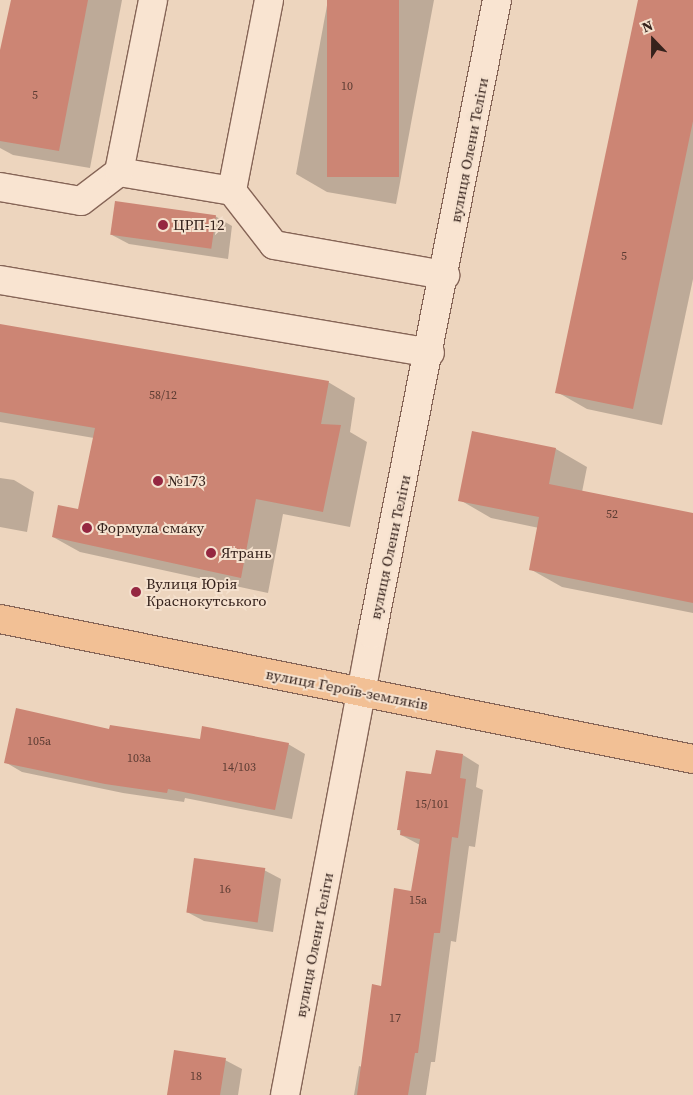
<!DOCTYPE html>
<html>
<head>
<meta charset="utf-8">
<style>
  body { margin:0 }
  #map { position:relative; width:693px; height:1095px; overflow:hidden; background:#edd5be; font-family:"Source Serif 4",serif }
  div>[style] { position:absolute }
  .shadow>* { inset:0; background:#0003 }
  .building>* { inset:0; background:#cc8574; transform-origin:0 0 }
  .roads { filter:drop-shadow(1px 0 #866557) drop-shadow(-1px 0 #866557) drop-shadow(0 1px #866557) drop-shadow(0 -1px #866557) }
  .minor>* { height:28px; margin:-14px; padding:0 14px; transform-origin:14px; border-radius:14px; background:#f9e4d1 }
  .major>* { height:28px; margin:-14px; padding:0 14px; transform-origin:14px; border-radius:14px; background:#f2c095 }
  .dots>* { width:14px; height:14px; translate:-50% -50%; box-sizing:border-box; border:2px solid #f5e1ce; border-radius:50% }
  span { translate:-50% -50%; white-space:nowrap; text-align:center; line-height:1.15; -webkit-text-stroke:4px #f5e1ce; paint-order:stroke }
  .number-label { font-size:12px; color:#5b3b32 }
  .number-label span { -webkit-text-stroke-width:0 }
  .street-label { font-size:15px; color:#35221c }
  .poi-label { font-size:15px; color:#35221c }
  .left { translate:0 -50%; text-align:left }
  .north { position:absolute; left:628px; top:15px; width:50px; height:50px; -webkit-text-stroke:4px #f5e1ce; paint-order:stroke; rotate:338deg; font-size:14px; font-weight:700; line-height:20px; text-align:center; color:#35221c }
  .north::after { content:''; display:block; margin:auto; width:18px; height:22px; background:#35221c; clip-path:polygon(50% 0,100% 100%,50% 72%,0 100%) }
</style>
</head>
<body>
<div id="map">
  <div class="shadow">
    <div style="clip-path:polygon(12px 0,122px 0,90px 168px,13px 155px,0 148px,0 56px)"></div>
    <div style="clip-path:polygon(328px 0,434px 0,396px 204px,327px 192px,296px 174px)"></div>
    <div style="clip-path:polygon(639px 0,693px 0,693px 279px,662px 425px,587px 409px,557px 392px)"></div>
    <div style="clip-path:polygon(215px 216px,232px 226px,228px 259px,129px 244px,112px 235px)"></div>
    <div style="clip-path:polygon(0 325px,328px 382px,355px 398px,350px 432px,367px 442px,350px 527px,283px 514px,268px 593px,80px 552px,53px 537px,79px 510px,94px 438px,0 422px)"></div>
    <div style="clip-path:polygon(473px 432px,556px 449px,587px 467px,582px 492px,693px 515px,693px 613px,562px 587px,530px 569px,539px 528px,491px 518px,460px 500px)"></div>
    <div style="clip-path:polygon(0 478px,14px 480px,34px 492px,27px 532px,0 527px)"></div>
    <div style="clip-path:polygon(110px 730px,201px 740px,288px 744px,305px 754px,292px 819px,185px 798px,184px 802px,123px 793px,22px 772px,5px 762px)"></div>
    <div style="clip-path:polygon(463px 755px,479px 765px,476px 787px,483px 790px,475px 847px,469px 846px,456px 942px,451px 941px,435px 1062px,431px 1062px,426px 1095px,354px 1095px,359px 1066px,362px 1067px,412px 892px,420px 845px,401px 835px,399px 829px,432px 776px)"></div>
    <div style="clip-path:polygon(264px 870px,281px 879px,273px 932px,204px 921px,187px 912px)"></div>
    <div style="clip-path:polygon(225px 1060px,242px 1069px,238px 1095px,168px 1095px)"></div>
  </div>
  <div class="building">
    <div style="clip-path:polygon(11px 0,88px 0,59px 151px,0 141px,0 50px)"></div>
    <div style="left:327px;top:0;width:72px;height:177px"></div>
    <div style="clip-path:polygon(638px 0,693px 0,693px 121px,633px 409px,555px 393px)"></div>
    <div style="left:115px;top:201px;width:102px;height:34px;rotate:8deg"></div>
    <div style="clip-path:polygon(0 324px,329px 381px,321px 424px,341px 425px,323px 512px,256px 499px,241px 578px,52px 537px,58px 505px,78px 509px,95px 428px,0 412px)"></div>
    <div style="clip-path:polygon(472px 431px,556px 448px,549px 484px,693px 513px,693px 603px,529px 570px,539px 517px,458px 501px)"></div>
    <div style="clip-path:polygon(16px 708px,109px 729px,110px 725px,200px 739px,202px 726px,289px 743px,275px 810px,168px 789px,167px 793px,105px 784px,4px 763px)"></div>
    <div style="clip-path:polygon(436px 750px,463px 754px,460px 778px,466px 779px,458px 838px,452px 837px,440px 933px,434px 933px,418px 1053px,415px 1053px,408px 1095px,357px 1095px,372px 984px,381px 986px,394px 888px,411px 891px,420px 839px,400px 835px,401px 830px,397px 830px,406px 771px,431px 774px)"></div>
    <div style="left:194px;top:858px;width:72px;height:55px;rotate:8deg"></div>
    <div style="clip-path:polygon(174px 1050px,226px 1058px,220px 1095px,167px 1095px)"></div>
  </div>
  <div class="roads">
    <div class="minor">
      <div style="left:269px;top:0;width:195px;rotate:101deg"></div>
      <div style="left:232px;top:191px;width:68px;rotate:52.1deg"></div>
      <div style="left:274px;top:245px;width:174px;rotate:10deg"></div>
      <div style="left:119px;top:172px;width:115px;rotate:9.5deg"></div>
      <div style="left:0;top:187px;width:82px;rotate:9.8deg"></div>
      <div style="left:81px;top:201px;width:48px;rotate:-37.3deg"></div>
      <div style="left:119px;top:172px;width:175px;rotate:-78.8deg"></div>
      <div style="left:0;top:280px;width:436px;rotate:9.6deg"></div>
      <div style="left:285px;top:1095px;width:469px;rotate:-79.3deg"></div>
      <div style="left:372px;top:634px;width:646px;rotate:-78.85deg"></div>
    </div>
    <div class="major">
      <div style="left:0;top:619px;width:707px;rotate:11.42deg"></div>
    </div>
  </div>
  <div class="dots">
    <div style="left:163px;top:225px;background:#952741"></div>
    <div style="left:158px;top:481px;background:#952741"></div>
    <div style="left:87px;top:528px;background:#952741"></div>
    <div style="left:211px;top:553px;background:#952741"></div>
    <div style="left:136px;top:592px;background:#952741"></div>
  </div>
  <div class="number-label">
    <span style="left:347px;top:87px">10</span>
    <span style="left:35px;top:96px">5</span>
    <span style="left:624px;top:257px">5</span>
    <span style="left:163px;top:396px">58/12</span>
    <span style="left:612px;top:515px">52</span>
    <span style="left:39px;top:742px">105а</span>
    <span style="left:139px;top:759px">103а</span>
    <span style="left:239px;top:768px">14/103</span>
    <span style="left:432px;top:805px">15/101</span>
    <span style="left:225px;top:890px">16</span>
    <span style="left:418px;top:901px">15а</span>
    <span style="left:395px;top:1019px">17</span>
    <span style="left:196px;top:1077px">18</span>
  </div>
  <div class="street-label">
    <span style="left:469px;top:150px;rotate:-79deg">вулиця Олени Теліги</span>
    <span style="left:390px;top:547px;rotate:-78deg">вулиця Олени Теліги</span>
    <span style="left:347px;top:689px;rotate:11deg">вулиця Героїв-земляків</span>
    <span style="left:314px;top:945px;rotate:-79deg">вулиця Олени Теліги</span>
  </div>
  <div class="poi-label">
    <span class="left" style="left:173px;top:225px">ЦРП-12</span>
    <span class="left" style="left:168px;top:481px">№173</span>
    <span class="left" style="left:97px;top:528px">Формула смаку</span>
    <span class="left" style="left:221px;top:553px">Ятрань</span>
    <span class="left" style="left:146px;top:592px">Вулиця Юрія<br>Краснокутського</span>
  </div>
  <div class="north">N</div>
</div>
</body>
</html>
